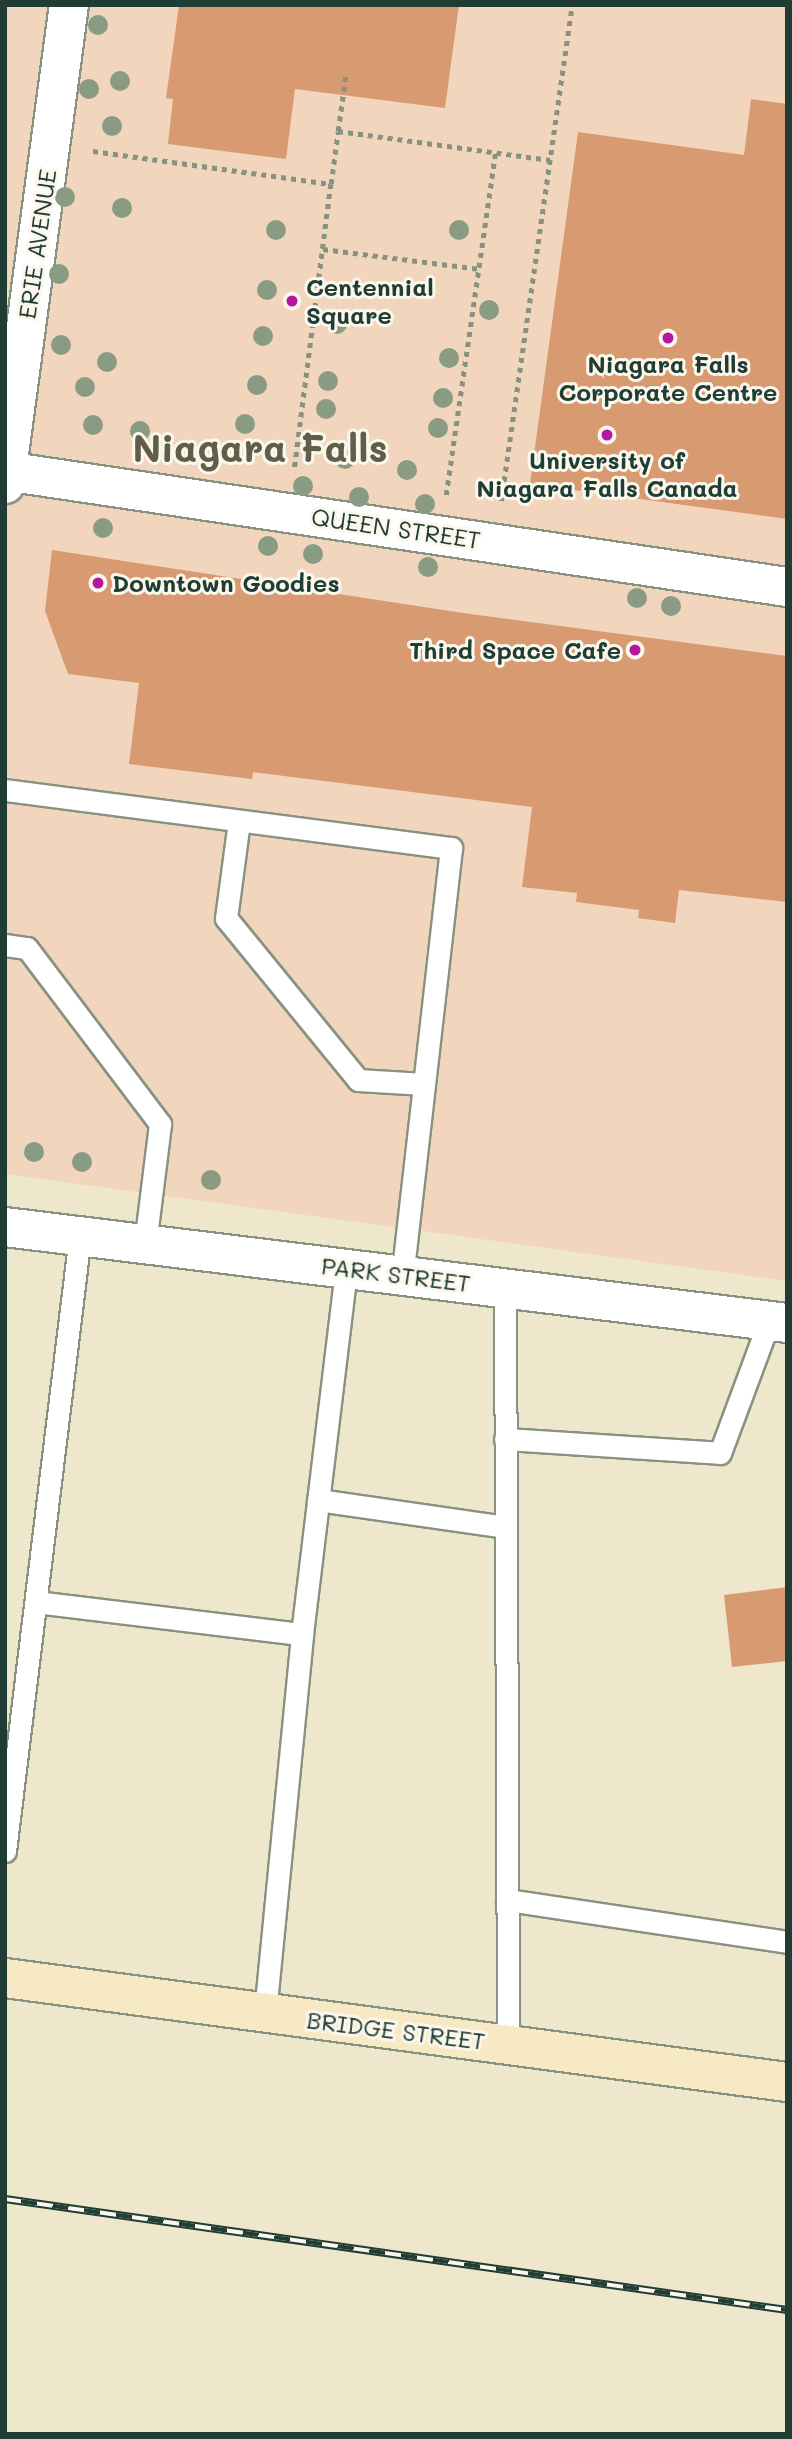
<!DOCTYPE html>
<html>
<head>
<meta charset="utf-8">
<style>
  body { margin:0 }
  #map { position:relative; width:792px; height:2439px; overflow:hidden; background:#efe7cb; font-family:Mali,sans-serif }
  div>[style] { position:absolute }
  .built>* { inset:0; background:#f2d5bd }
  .building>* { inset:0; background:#d89b71 }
  .path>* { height:4.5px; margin-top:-2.25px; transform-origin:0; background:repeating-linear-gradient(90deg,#879280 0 5px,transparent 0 10px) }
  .roads { filter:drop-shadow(2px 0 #879280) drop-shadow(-2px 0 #879280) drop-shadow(0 2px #879280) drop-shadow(0 -2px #879280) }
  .service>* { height:21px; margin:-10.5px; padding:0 10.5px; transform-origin:10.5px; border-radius:10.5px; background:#fff }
  .minor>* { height:38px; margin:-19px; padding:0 19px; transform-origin:19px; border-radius:19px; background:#fff }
  .tertiary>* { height:38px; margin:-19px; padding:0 19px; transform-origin:19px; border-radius:19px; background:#fff }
  .secondary>* { height:38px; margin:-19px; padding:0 19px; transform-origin:19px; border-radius:19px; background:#f6e9c3 }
  .rail>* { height:8px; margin-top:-4px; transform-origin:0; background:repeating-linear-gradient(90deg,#fbf7ec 0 16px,#1f3d34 0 32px); box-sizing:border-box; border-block:2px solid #1f3d34 }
  .trees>* { width:20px; height:20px; margin:-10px; border-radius:50%; background:#899b83 }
  .dots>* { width:19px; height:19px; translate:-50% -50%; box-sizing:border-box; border:4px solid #fbf7ec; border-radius:50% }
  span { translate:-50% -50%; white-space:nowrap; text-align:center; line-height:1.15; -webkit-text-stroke:6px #fbf7ec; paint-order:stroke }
  .street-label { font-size:24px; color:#1f3d34 }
  .poi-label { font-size:24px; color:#1f3d34; font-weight:700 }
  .left { translate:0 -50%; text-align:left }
  .right { translate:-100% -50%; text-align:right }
  .town-label { font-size:38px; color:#605e49; font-weight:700 }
  .frame { position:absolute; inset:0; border:7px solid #1f3d34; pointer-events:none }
</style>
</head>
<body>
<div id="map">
  <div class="built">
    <div style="clip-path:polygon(6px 5px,787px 5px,787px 1281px,5px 1174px,5px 342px,10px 295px,5px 289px)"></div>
  </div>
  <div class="building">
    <div style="clip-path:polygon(179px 5px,459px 5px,445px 108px,295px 89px,286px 159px,168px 144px,173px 99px,166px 98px)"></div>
    <div style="clip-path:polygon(751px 99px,787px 104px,787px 519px,530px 484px,578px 132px,744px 155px)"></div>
    <div style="clip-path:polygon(52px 550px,463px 613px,787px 656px,787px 902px,679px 890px,675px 923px,638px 918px,639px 910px,576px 902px,577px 893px,522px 887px,532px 807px,253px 772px,252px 779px,129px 764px,139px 683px,68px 674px,45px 611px)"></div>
    <div style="clip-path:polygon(787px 1587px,787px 1661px,732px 1667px,724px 1595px)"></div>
  </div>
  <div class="path">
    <div style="left:338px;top:131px;width:59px;rotate:-82.1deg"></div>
    <div style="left:93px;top:151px;width:240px;rotate:7.9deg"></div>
    <div style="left:331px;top:184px;width:290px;rotate:97.3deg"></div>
    <div style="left:331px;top:184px;width:53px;rotate:-82.5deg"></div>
    <div style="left:338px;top:131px;width:214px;rotate:7.8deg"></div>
    <div style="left:323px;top:249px;width:158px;rotate:7.3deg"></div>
    <div style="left:446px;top:495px;width:345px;rotate:-81.8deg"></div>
    <div style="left:501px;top:501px;width:501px;rotate:-81.85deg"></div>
  </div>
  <div class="roads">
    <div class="service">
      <div style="left:5px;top:790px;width:450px;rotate:7.4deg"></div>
      <div style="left:451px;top:848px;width:430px;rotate:96.5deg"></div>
      <div style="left:239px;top:821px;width:98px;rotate:97.6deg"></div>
      <div style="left:226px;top:918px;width:209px;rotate:50.8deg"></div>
      <div style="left:358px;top:1080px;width:66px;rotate:3.5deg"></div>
      <div style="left:5px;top:945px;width:22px;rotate:8deg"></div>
      <div style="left:27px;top:948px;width:221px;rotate:52.9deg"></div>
      <div style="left:160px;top:1124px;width:121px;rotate:97.1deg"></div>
      <div style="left:505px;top:1287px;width:758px;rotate:89.77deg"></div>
      <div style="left:505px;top:1439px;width:215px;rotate:3.7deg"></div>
      <div style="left:720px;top:1453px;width:141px;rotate:-69.6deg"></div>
      <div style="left:318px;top:1500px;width:189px;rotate:8.2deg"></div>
      <div style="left:36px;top:1602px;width:268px;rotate:6.9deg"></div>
      <div style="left:5px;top:1851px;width:620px;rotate:-83.05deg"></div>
      <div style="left:507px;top:1900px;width:283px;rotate:8.5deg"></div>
      <div style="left:265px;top:2013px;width:381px;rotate:-84.4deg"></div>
      <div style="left:302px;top:1634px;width:369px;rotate:-83.1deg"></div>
    </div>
    <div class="minor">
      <div style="left:5px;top:484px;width:483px;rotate:-82.4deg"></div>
      <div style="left:5px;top:1227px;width:788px;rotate:7deg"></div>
    </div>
    <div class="tertiary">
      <div style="left:5px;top:471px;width:791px;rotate:8.44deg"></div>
    </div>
    <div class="secondary">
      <div style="left:5px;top:1978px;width:789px;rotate:7.58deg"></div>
    </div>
  </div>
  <div class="rail">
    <div style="left:5px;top:2199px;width:790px;rotate:8.08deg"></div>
  </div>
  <div class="trees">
    <div style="left:98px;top:25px"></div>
    <div style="left:120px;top:81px"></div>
    <div style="left:89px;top:89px"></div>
    <div style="left:112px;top:126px"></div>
    <div style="left:65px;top:197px"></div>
    <div style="left:122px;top:208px"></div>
    <div style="left:276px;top:230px"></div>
    <div style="left:459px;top:230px"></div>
    <div style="left:59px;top:274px"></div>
    <div style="left:267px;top:290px"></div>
    <div style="left:489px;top:310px"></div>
    <div style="left:337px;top:324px"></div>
    <div style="left:263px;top:336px"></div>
    <div style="left:61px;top:345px"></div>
    <div style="left:449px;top:358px"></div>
    <div style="left:107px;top:362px"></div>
    <div style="left:328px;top:381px"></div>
    <div style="left:257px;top:385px"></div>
    <div style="left:85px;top:387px"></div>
    <div style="left:443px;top:398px"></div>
    <div style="left:326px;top:409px"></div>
    <div style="left:245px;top:424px"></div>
    <div style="left:93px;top:425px"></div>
    <div style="left:438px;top:428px"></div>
    <div style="left:140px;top:431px"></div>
    <div style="left:345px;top:459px"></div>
    <div style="left:407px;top:470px"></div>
    <div style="left:303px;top:486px"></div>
    <div style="left:359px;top:497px"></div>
    <div style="left:425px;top:504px"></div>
    <div style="left:103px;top:528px"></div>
    <div style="left:268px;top:546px"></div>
    <div style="left:313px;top:554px"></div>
    <div style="left:428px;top:567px"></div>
    <div style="left:637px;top:598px"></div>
    <div style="left:671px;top:606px"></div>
    <div style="left:34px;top:1152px"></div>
    <div style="left:82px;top:1162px"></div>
    <div style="left:211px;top:1180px"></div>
  </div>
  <div class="dots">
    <div style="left:292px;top:301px;background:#b5179e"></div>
    <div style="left:668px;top:338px;background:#b5179e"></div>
    <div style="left:607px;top:435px;background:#b5179e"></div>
    <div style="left:98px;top:583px;background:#b5179e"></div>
    <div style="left:635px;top:650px;background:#b5179e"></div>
  </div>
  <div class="street-label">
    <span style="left:37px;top:244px;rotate:-82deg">ERIE AVENUE</span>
    <span style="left:396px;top:528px;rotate:8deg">QUEEN STREET</span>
    <span style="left:396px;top:1274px;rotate:7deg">PARK STREET</span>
    <span style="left:396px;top:2030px;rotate:7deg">BRIDGE STREET</span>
  </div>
  <div class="poi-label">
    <span class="left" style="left:306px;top:301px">Centennial<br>Square</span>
    <span style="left:668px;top:378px">Niagara Falls<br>Corporate Centre</span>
    <span style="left:607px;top:474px">University of<br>Niagara Falls Canada</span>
    <span class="left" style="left:112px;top:583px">Downtown Goodies</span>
    <span class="right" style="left:621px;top:650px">Third Space Cafe</span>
  </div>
  <div class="town-label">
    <span style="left:260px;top:448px">Niagara Falls</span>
  </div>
  <div class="frame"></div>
</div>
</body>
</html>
